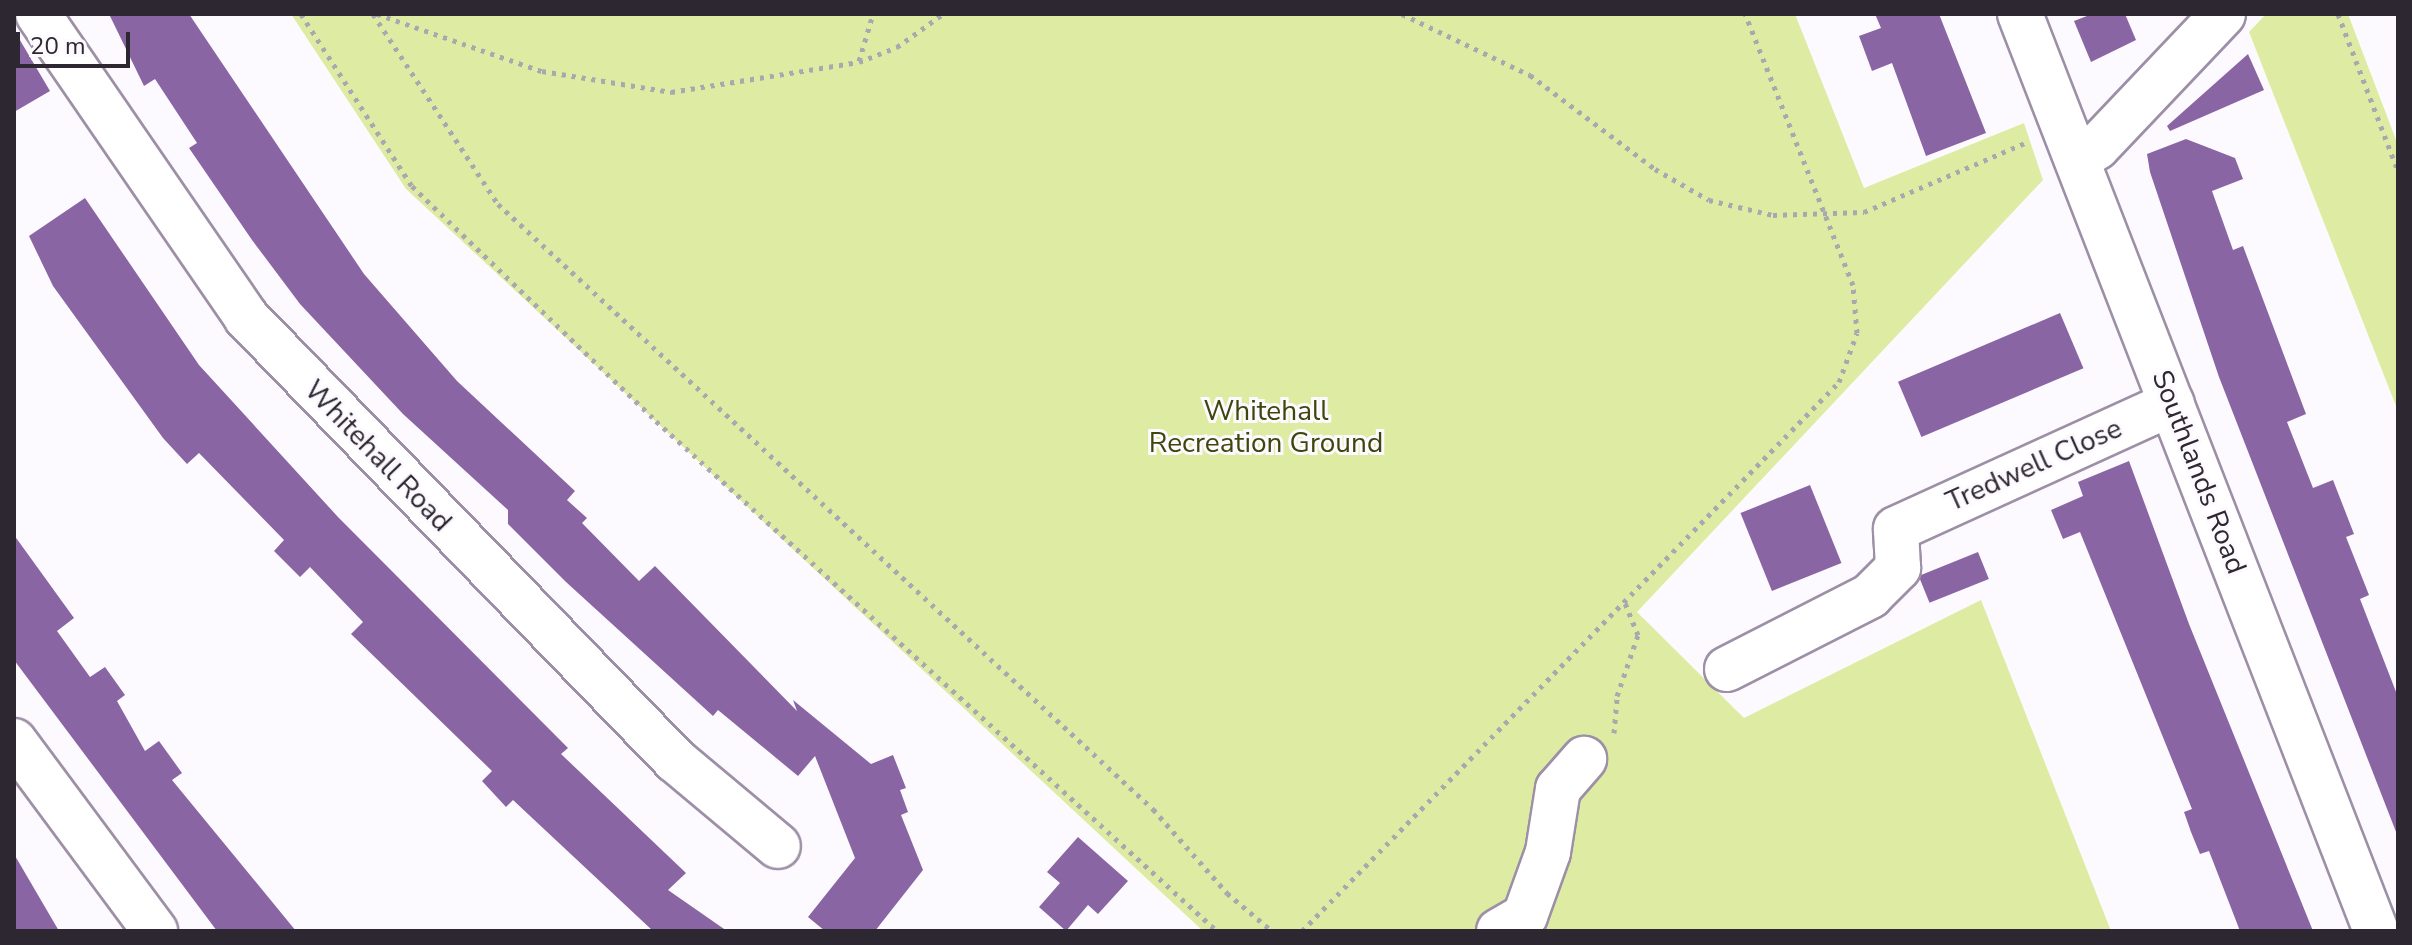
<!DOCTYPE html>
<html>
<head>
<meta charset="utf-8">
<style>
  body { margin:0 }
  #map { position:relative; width:2412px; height:945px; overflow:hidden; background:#fdfaff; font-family:"Nunito Sans",sans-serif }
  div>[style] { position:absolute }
  .green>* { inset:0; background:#deeca3 }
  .building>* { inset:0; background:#8a65a3; transform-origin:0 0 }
  .path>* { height:5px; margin-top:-2.5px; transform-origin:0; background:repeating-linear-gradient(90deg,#aba7ae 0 4px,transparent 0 10px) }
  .roads { filter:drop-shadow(2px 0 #9d90a6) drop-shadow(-2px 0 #9d90a6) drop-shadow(0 2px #9d90a6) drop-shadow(0 -2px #9d90a6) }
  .minor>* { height:44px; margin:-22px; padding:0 22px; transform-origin:22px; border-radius:22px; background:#fff }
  span { translate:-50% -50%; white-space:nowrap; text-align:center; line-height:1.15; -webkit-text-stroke:6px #fdfaff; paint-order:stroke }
  .park-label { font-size:28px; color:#3e460b }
  .street-label { font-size:28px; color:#2c2730 }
  .frame { position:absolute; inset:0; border:16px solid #2c2730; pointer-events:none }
  .scale { position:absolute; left:16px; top:32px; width:114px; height:36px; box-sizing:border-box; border:4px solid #2c2730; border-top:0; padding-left:10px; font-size:24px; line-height:28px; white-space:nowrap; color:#2c2730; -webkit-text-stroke:6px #fdfaff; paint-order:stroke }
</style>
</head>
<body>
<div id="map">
  <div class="green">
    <div style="clip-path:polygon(291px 14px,1795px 14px,1864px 188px,2024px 123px,2043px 180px,1637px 612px,1744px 718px,1981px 600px,2111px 931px,1203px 931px,406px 189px)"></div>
    <div style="clip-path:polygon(2266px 14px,2348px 14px,2398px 145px,2398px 411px,2249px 32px)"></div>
  </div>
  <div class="building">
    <div style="clip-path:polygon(109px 14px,189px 14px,364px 274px,457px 381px,575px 491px,567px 500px,587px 518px,582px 523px,639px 581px,655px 566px,797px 711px,793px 700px,871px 764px,893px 755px,906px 788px,900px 790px,908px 812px,901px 815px,923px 870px,875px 931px,825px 931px,808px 917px,855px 858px,815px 756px,798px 776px,718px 710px,713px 716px,566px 582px,508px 524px,508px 510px,403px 414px,300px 304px,252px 240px,189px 148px,197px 143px,155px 79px,144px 86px)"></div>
    <div style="clip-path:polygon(1875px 14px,1939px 14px,1986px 133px,1926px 156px,1892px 63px,1872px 71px,1859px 36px,1881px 28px)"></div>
    <div style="clip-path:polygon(2092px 14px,2125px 14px,2136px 40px,2091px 62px,2074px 21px)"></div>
    <div style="clip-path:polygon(14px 30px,50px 91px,14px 112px)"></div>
    <div style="clip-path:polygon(2248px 54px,2264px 90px,2170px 131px,2167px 126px)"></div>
    <div style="clip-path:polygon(2186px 139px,2235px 158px,2243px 179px,2212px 191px,2233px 250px,2243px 246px,2306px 414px,2287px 422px,2313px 488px,2333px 480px,2354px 534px,2346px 537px,2369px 595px,2360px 599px,2398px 697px,2398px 837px,2219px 377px,2150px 172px,2147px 154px)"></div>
    <div style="clip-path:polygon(85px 198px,199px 365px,338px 517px,568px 748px,561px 754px,686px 873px,668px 890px,727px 931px,653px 931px,513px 800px,506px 807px,482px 781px,492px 771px,351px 634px,363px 622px,310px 567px,300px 577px,274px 551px,284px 540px,199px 453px,187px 464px,163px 438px,53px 286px,29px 236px)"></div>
    <div style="left:2060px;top:313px;width:60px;height:176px;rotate:67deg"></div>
    <div style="clip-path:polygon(2129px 461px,2189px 624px,2313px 931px,2240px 931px,2209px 851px,2200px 854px,2191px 832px,2184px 812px,2192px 809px,2080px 532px,2063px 539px,2051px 510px,2083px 496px,2078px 482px)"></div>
    <div style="left:1810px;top:485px;width:84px;height:75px;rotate:68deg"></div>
    <div style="clip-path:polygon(14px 535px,74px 618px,57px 631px,90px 677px,105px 667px,125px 695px,117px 701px,145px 751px,159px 741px,182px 773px,172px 780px,296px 931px,217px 931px,14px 660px)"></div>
    <div style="left:1978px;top:552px;width:29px;height:64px;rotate:68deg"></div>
    <div style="clip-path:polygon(1078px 837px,1128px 881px,1098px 914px,1088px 905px,1066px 931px,1039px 907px,1060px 883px,1047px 872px)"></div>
    <div style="clip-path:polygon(14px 854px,59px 931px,14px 931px)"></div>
  </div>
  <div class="path">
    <div style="left:301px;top:14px;width:205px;rotate:57.2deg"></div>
    <div style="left:412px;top:186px;width:339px;rotate:43.9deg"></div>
    <div style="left:656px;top:421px;width:758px;rotate:42.27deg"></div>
    <div style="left:373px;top:14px;width:227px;rotate:56.7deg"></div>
    <div style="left:498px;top:204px;width:892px;rotate:42.73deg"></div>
    <div style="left:1153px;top:809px;width:112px;rotate:48.6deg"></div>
    <div style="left:1227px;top:893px;width:59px;rotate:40.2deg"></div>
    <div style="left:377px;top:14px;width:175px;rotate:19.1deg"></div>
    <div style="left:542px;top:71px;width:131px;rotate:9.2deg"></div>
    <div style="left:671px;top:92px;width:190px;rotate:-9.1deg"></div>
    <div style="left:859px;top:62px;width:41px;rotate:-21.5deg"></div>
    <div style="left:897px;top:47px;width:57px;rotate:-35.7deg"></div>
    <div style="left:1402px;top:14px;width:142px;rotate:25.5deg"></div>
    <div style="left:1530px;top:75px;width:156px;rotate:36.9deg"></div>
    <div style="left:1655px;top:169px;width:62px;rotate:29.9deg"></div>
    <div style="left:1709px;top:200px;width:66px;rotate:13.2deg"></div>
    <div style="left:1773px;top:215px;width:91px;rotate:-1.9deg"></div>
    <div style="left:1864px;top:212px;width:177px;rotate:-23.2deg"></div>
    <div style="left:2338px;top:14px;width:168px;rotate:69.1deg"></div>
    <div style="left:859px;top:61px;width:49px;rotate:-73.4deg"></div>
    <div style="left:1614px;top:733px;width:37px;rotate:-85deg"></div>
    <div style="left:1617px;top:696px;width:65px;rotate:-71deg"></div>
    <div style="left:1638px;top:635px;width:37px;rotate:-112deg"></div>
    <div style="left:1302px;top:931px;width:768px;rotate:-45.63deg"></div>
    <div style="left:1839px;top:382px;width:52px;rotate:-69.8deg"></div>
    <div style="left:1857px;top:333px;width:48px;rotate:-94.8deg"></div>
    <div style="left:1853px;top:285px;width:292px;rotate:-111.7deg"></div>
  </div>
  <div class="roads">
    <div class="minor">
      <div style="left:38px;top:14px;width:368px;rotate:55.5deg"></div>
      <div style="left:246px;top:317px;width:617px;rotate:45.92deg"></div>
      <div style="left:675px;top:760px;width:134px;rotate:39.9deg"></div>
      <div style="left:2020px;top:14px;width:984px;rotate:68.78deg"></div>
      <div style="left:2078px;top:159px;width:22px;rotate:-32deg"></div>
      <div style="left:2097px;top:147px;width:183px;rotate:-46.5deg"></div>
      <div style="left:1727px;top:669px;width:161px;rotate:-27deg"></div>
      <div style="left:1870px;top:596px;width:40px;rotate:-45deg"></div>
      <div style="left:1898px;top:568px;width:39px;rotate:-93deg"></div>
      <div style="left:1896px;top:529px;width:303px;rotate:-24.5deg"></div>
      <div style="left:14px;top:741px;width:237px;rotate:53.4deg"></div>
      <div style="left:1499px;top:931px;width:30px;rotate:-30deg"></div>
      <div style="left:1525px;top:916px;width:68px;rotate:-70.2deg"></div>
      <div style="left:1548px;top:852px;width:64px;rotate:-81deg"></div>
      <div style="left:1558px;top:789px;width:40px;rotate:-49deg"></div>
    </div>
  </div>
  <div class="park-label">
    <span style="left:1266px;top:427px">Whitehall<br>Recreation Ground</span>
  </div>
  <div class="street-label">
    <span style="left:378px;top:456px;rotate:46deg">Whitehall Road</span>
    <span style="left:2034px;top:465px;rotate:-24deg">Tredwell Close</span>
    <span style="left:2199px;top:472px;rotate:69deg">Southlands Road</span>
  </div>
  <div class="frame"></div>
  <div class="scale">20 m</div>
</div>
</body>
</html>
